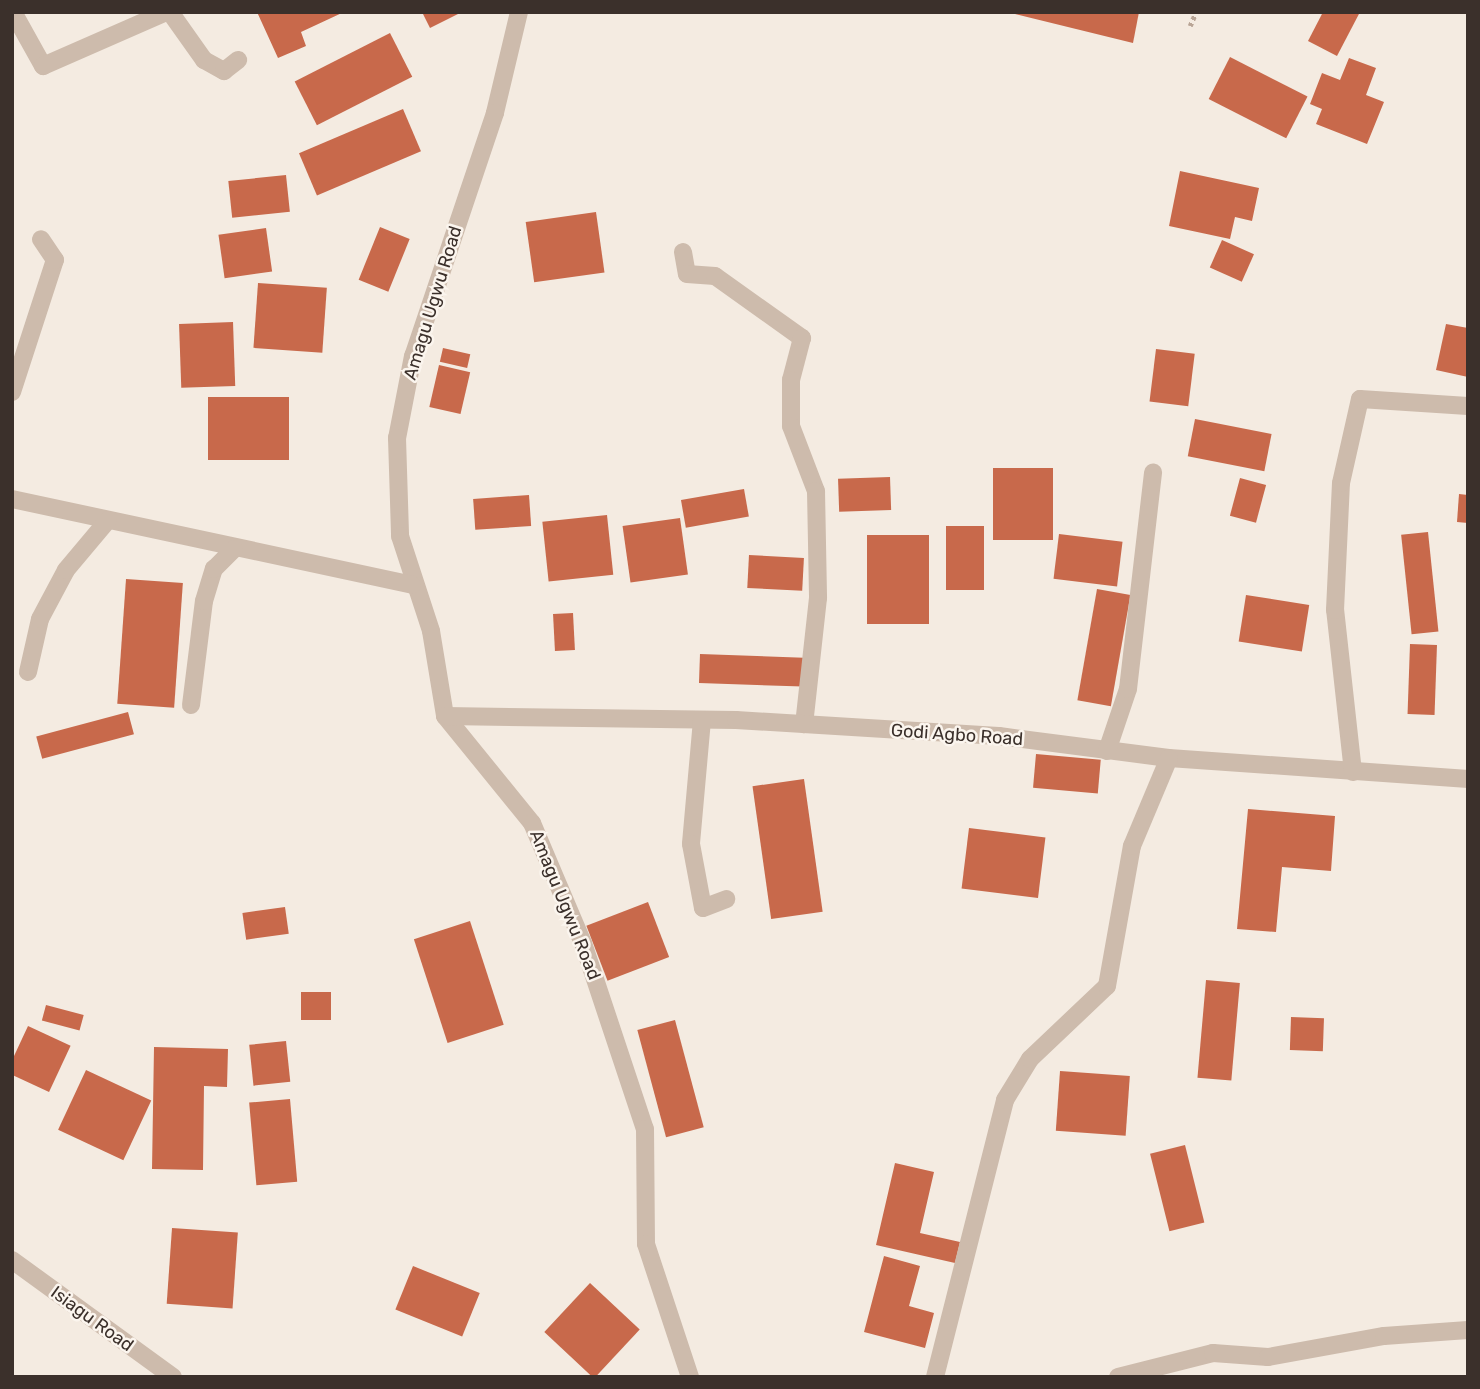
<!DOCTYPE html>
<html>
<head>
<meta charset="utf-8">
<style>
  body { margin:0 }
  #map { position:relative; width:1480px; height:1389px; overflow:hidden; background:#f4ebe1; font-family:Rubik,sans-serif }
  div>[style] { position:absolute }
  .building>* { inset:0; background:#c8694b; transform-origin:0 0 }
  .path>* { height:4.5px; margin-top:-2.25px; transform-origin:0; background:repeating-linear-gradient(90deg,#b9a596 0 3.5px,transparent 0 7px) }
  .street>* { height:18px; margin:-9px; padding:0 9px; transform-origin:9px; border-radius:9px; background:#cdbbac }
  span { translate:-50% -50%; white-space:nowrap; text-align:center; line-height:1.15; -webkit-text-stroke:5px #fbf5ee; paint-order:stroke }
  .street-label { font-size:18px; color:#3b302b }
  .frame { position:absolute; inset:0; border:14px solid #3b302b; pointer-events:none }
</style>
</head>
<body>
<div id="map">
  <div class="building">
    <div style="clip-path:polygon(257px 12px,344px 12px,301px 32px,306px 46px,278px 58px)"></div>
    <div style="clip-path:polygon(422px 12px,462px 12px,430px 28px)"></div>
    <div style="clip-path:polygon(1007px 12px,1139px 12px,1133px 43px)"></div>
    <div style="clip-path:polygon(1323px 12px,1360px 12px,1337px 56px,1308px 41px)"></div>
    <div style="left:390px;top:33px;width:49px;height:107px;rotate:63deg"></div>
    <div style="left:1230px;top:57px;width:87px;height:47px;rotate:27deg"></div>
    <div style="clip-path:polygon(1349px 58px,1376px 68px,1366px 95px,1384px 102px,1367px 144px,1316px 124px,1322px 109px,1310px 104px,1322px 73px,1340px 80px)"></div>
    <div style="left:403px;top:109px;width:46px;height:113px;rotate:67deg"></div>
    <div style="clip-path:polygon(1180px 171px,1259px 188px,1252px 221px,1235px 217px,1230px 239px,1169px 226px)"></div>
    <div style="left:286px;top:175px;width:37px;height:58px;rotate:84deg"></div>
    <div style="left:596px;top:212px;width:61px;height:71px;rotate:82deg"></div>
    <div style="left:380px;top:227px;width:32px;height:57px;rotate:22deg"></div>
    <div style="left:266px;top:228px;width:44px;height:48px;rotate:82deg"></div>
    <div style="left:1222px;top:240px;width:35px;height:30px;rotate:24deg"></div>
    <div style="left:258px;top:283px;width:69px;height:65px;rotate:4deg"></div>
    <div style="left:233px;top:322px;width:64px;height:54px;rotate:88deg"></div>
    <div style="clip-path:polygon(1446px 324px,1468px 328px,1468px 377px,1436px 370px)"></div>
    <div style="left:443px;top:348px;width:28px;height:14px;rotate:13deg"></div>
    <div style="left:1156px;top:349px;width:39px;height:53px;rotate:7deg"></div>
    <div style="left:439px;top:365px;width:32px;height:43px;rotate:13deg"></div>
    <div style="left:208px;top:397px;width:81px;height:63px"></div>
    <div style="left:1195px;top:419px;width:78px;height:38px;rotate:11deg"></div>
    <div style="left:993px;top:468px;width:60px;height:72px"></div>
    <div style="left:890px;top:477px;width:33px;height:52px;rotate:88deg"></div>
    <div style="left:1240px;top:478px;width:27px;height:39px;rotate:15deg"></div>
    <div style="left:744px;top:489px;width:28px;height:64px;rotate:80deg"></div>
    <div style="clip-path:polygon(1459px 494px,1468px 495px,1468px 523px,1457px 522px)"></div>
    <div style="left:529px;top:495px;width:31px;height:56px;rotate:86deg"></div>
    <div style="left:607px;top:515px;width:60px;height:65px;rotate:84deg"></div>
    <div style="left:680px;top:518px;width:57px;height:58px;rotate:82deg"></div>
    <div style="left:946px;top:526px;width:38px;height:64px"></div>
    <div style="left:1428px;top:532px;width:100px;height:27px;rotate:84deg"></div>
    <div style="left:1059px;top:534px;width:64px;height:45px;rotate:7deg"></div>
    <div style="left:867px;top:535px;width:62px;height:89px"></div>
    <div style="left:749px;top:555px;width:55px;height:33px;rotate:3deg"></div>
    <div style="left:126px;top:579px;width:57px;height:125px;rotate:4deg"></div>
    <div style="left:1097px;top:589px;width:34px;height:113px;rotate:10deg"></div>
    <div style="left:1246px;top:595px;width:64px;height:47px;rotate:9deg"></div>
    <div style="left:573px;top:613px;width:37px;height:20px;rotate:87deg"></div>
    <div style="left:1410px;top:644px;width:27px;height:70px;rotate:2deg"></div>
    <div style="left:700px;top:654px;width:104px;height:29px;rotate:2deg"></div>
    <div style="left:128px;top:712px;width:23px;height:95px;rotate:75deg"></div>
    <div style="left:1036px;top:754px;width:65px;height:34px;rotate:5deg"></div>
    <div style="left:804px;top:779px;width:134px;height:52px;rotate:82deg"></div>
    <div style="clip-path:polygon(1248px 809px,1335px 816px,1331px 871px,1282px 867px,1276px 932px,1237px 929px)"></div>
    <div style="left:969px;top:828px;width:77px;height:61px;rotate:7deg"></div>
    <div style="left:648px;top:902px;width:59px;height:66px;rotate:69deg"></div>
    <div style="left:285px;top:907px;width:27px;height:43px;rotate:82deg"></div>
    <div style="left:470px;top:921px;width:109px;height:59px;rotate:72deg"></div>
    <div style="left:1206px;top:980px;width:34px;height:98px;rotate:5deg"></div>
    <div style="left:301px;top:992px;width:30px;height:28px"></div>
    <div style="left:46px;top:1005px;width:39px;height:16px;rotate:15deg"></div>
    <div style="left:1291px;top:1017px;width:33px;height:33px;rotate:2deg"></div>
    <div style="left:675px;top:1020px;width:111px;height:39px;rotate:75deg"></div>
    <div style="left:28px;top:1026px;width:47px;height:51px;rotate:25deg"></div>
    <div style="left:286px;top:1041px;width:41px;height:37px;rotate:84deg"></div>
    <div style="clip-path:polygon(154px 1047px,228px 1049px,227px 1087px,204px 1086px,203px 1170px,152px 1169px)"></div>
    <div style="left:86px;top:1070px;width:72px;height:66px;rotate:25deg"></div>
    <div style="left:1060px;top:1071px;width:70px;height:60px;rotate:4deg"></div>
    <div style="left:290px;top:1099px;width:83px;height:41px;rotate:85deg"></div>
    <div style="left:1185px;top:1145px;width:80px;height:36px;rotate:76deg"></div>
    <div style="clip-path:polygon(895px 1163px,934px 1172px,920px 1233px,960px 1242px,955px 1263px,876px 1245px)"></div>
    <div style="left:172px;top:1228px;width:66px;height:76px;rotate:4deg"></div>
    <div style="clip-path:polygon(884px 1256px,920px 1266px,909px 1306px,934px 1313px,925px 1348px,864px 1332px)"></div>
    <div style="left:413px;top:1266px;width:72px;height:47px;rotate:22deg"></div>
    <div style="left:590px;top:1283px;width:68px;height:67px;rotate:43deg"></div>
  </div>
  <div class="path">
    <div style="left:1190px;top:26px;width:15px;rotate:-67deg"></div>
  </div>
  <div class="street">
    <div style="left:13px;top:12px;width:62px;rotate:60.9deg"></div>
    <div style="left:43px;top:66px;width:134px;rotate:-23.7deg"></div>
    <div style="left:170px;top:12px;width:59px;rotate:54.7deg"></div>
    <div style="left:204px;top:60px;width:23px;rotate:29deg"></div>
    <div style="left:224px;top:71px;width:18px;rotate:-38deg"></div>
    <div style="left:519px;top:12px;width:104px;rotate:103.4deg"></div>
    <div style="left:495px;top:113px;width:256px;rotate:108.6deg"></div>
    <div style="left:413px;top:356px;width:84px;rotate:101deg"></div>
    <div style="left:397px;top:438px;width:98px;rotate:88.2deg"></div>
    <div style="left:400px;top:536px;width:100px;rotate:71.9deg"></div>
    <div style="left:431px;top:631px;width:86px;rotate:80.6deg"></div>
    <div style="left:445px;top:716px;width:138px;rotate:50.9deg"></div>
    <div style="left:532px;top:823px;width:130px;rotate:67deg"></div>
    <div style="left:583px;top:943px;width:196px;rotate:71.6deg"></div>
    <div style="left:645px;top:1129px;width:115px;rotate:89.5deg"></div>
    <div style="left:646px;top:1244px;width:140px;rotate:71.7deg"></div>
    <div style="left:683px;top:252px;width:22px;rotate:80deg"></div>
    <div style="left:687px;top:274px;width:28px;rotate:4deg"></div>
    <div style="left:715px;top:276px;width:107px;rotate:35.5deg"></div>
    <div style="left:802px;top:338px;width:43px;rotate:104.7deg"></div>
    <div style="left:791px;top:380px;width:46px;rotate:90deg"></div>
    <div style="left:791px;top:426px;width:70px;rotate:69deg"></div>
    <div style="left:816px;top:491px;width:107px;rotate:88.9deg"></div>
    <div style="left:818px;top:598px;width:127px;rotate:96.3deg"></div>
    <div style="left:12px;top:392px;width:139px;rotate:-72deg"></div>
    <div style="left:55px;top:260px;width:25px;rotate:-124deg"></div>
    <div style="left:12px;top:499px;width:409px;rotate:12.1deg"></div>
    <div style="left:28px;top:672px;width:54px;rotate:-77.2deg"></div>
    <div style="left:40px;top:619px;width:55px;rotate:-62deg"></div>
    <div style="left:66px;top:570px;width:65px;rotate:-50deg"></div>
    <div style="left:191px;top:705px;width:105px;rotate:-82.9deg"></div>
    <div style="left:204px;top:601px;width:34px;rotate:-73deg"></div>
    <div style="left:214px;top:569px;width:28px;rotate:-45deg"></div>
    <div style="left:445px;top:716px;width:291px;rotate:0.8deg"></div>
    <div style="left:736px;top:720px;width:263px;rotate:3.5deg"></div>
    <div style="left:999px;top:736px;width:171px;rotate:7.4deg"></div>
    <div style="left:1169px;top:758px;width:300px;rotate:4deg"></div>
    <div style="left:702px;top:720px;width:124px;rotate:95.1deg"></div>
    <div style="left:691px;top:844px;width:65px;rotate:79.4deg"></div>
    <div style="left:703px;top:908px;width:25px;rotate:-21deg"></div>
    <div style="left:1107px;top:751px;width:65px;rotate:-71.3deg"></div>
    <div style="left:1128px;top:689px;width:218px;rotate:-83.4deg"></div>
    <div style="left:1353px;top:772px;width:163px;rotate:-96.3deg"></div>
    <div style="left:1335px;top:610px;width:127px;rotate:-87.3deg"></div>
    <div style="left:1341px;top:483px;width:86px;rotate:-77.3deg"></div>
    <div style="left:1360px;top:399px;width:108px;rotate:3.7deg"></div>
    <div style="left:12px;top:1260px;width:199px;rotate:36deg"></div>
    <div style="left:935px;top:1377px;width:286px;rotate:-75.8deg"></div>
    <div style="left:1005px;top:1100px;width:48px;rotate:-58.6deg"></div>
    <div style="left:1030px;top:1059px;width:106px;rotate:-43.5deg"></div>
    <div style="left:1107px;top:986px;width:142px;rotate:-79.9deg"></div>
    <div style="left:1132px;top:846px;width:95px;rotate:-67.2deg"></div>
    <div style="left:1118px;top:1377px;width:98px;rotate:-14.2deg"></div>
    <div style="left:1213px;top:1353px;width:55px;rotate:4.2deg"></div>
    <div style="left:1268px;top:1357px;width:118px;rotate:-10.3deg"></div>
    <div style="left:1384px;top:1336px;width:84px;rotate:-4.1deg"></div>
  </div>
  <div class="street-label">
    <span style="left:433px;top:303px;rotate:-73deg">Amagu Ugwu Road</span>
    <span style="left:957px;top:735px;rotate:4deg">Godi Agbo Road</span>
    <span style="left:565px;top:905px;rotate:68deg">Amagu Ugwu Road</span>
    <span style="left:92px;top:1319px;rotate:36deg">Isiagu Road</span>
  </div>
  <div class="frame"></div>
</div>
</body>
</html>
